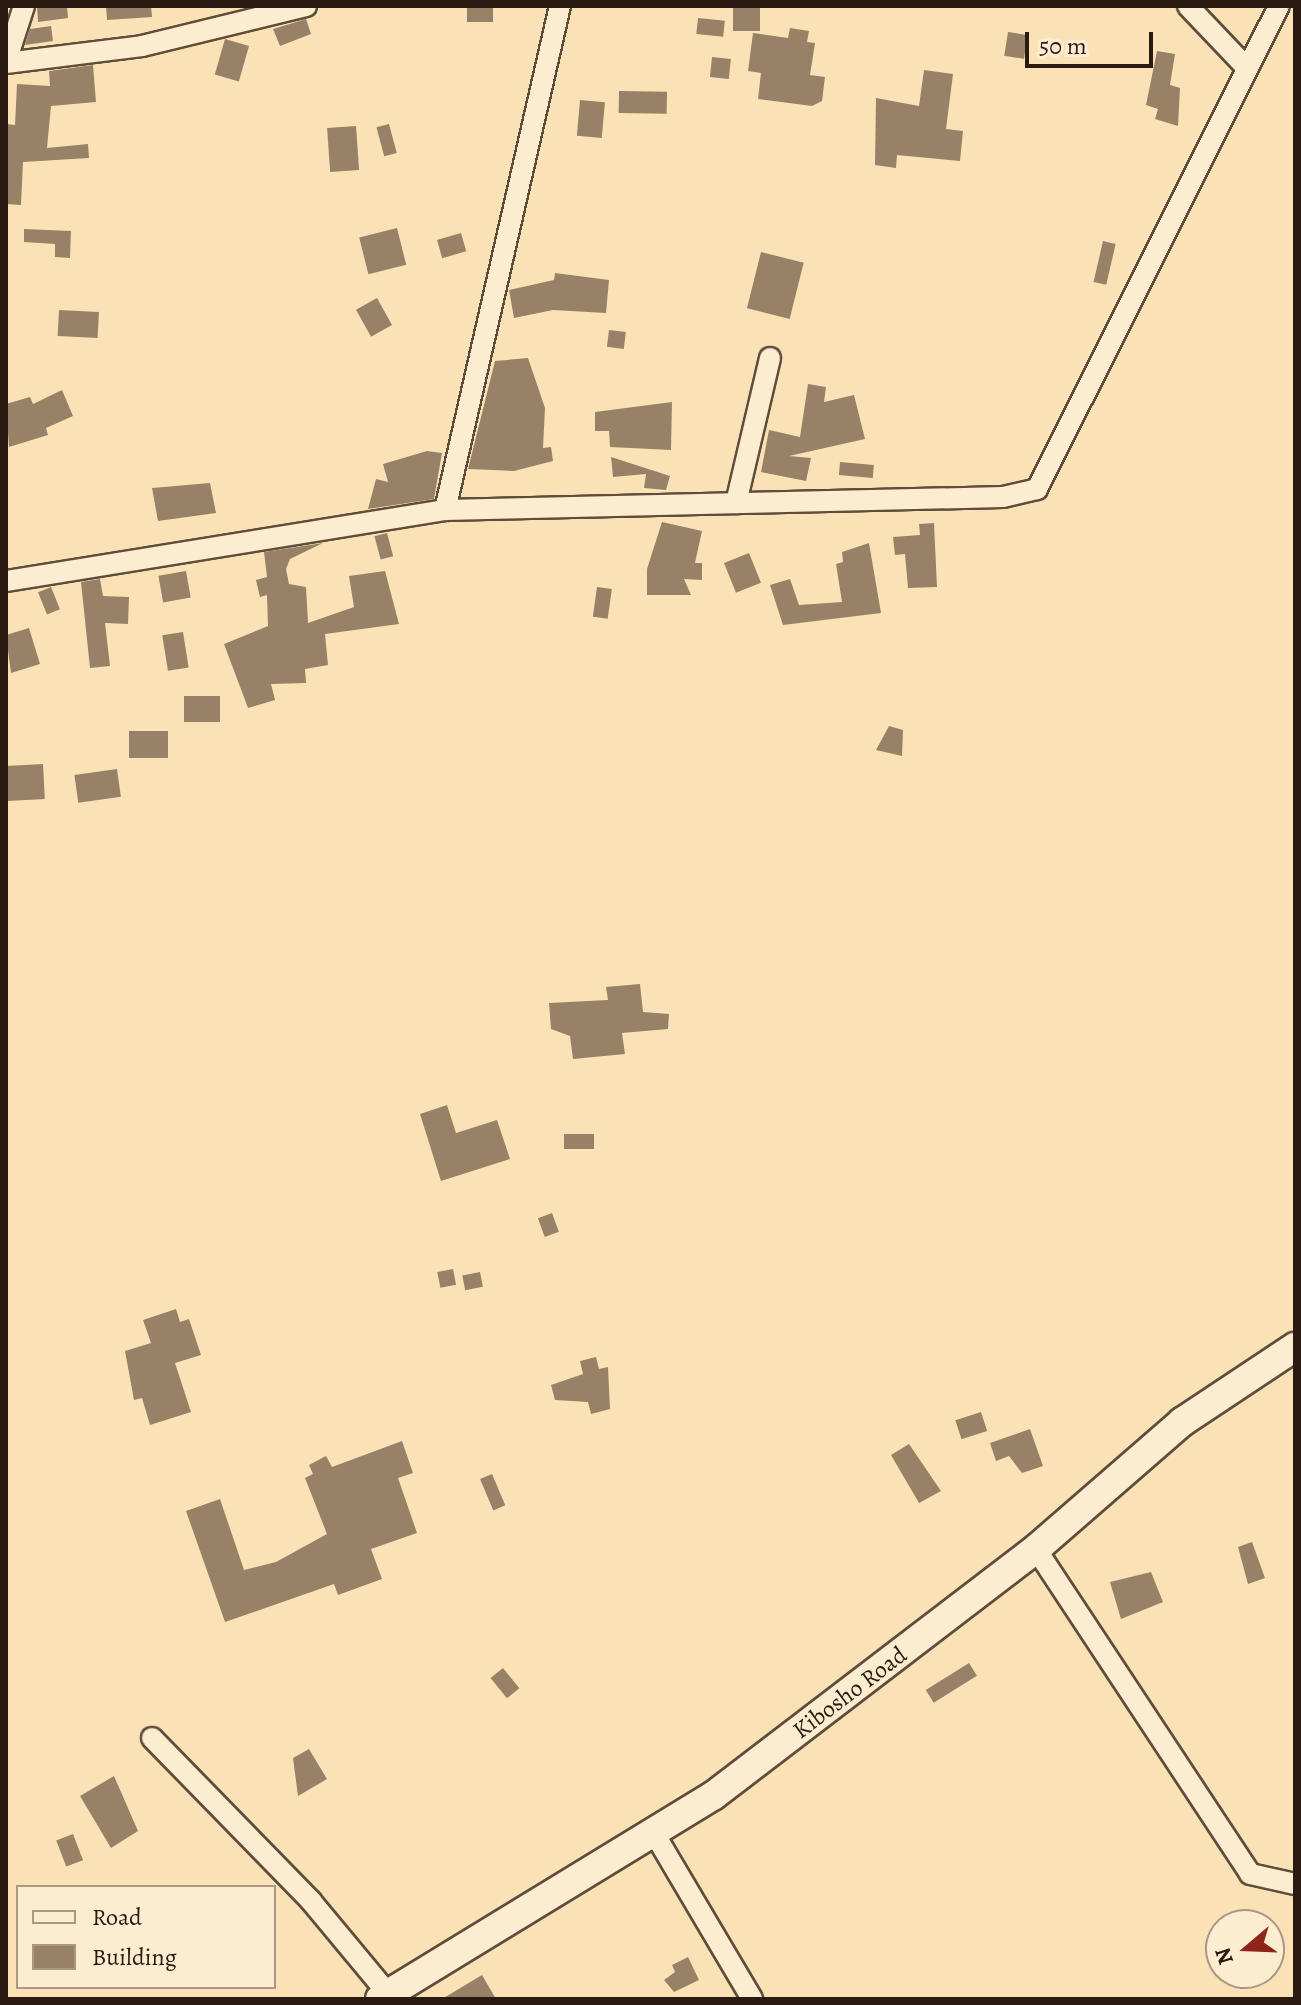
<!DOCTYPE html>
<html>
<head>
<meta charset="utf-8">
<style>
  body { margin:0 }
  #map { position:relative; width:1301px; height:2005px; overflow:hidden; background:#fbe2b6; font-family:Alegreya,serif }
  div>[style] { position:absolute }
  .building>* { inset:0; background:#978267; transform-origin:0 0 }
  .roads { filter:drop-shadow(2px 0 #5f4c3b) drop-shadow(-2px 0 #5f4c3b) drop-shadow(0 2px #5f4c3b) drop-shadow(0 -2px #5f4c3b) }
  .minor>* { height:20px; margin:-10px; padding:0 10px; transform-origin:10px; border-radius:10px; background:#fcecd0 }
  .secondary>* { height:28px; margin:-14px; padding:0 14px; transform-origin:14px; border-radius:14px; background:#fcecd0 }
  span { translate:-50% -50%; white-space:nowrap; text-align:center; line-height:1.15; -webkit-text-stroke:8px #fcecd0; paint-order:stroke }
  .street-label { font-size:24px; color:#2b1a12 }
  .frame { position:absolute; inset:0; border:8px solid #2b1a12; pointer-events:none }
  .legend { position:absolute; left:16px; top:1885px; width:260px; height:104px; box-sizing:border-box; background:#fcecd0; border:2px solid #a89884; margin:0; padding:10px 14px; list-style:none; font-size:24px; color:#2b1a12 }
  .legend li { display:flex; align-items:center; gap:16px; height:40px }
  .legend b { width:40px; border:2px solid #a89884 }
  .north { position:absolute; left:1205px; top:1909px; width:80px; height:80px; box-sizing:border-box; background:#fcecd0; border:2px solid #a89884; border-radius:50%; rotate:251deg; font-size:22px; font-weight:700; line-height:32px; text-align:center; color:#2b1a12 }
  .north::after { content:''; display:block; margin:auto; width:28px; height:36px; background:#8f2418; clip-path:polygon(50% 0,100% 100%,50% 72%,0 100%) }
  .scale { position:absolute; left:1025px; top:32px; width:128px; height:36px; box-sizing:border-box; border:4px solid #2b1a12; border-top:0; padding-left:10px; font-size:24px; line-height:28px; white-space:nowrap; color:#2b1a12; -webkit-text-stroke:6px #fcecd0; paint-order:stroke }
</style>
</head>
<body>
<div id="map">
  <div class="building">
    <div style="clip-path:polygon(37px 6px,67px 6px,68px 18px,38px 22px)"></div>
    <div style="clip-path:polygon(106px 6px,151px 6px,152px 17px,107px 20px)"></div>
    <div style="left:467px;top:6px;width:26px;height:16px"></div>
    <div style="left:733px;top:6px;width:27px;height:25px"></div>
    <div style="left:698px;top:18px;width:27px;height:16px;rotate:6deg"></div>
    <div style="clip-path:polygon(306px 19px,311px 34px,280px 46px,273px 29px)"></div>
    <div style="clip-path:polygon(51px 26px,53px 41px,25px 45px,30px 29px)"></div>
    <div style="clip-path:polygon(790px 28px,809px 31px,807px 42px,815px 43px,810px 75px,825px 77px,822px 101px,812px 106px,758px 99px,761px 73px,748px 71px,753px 33px,788px 38px)"></div>
    <div style="left:1008px;top:32px;width:20px;height:24px;rotate:9deg"></div>
    <div style="left:225px;top:39px;width:25px;height:37px;rotate:16deg"></div>
    <div style="clip-path:polygon(1157px 51px,1175px 54px,1170px 85px,1180px 88px,1178px 126px,1155px 119px,1158px 109px,1146px 105px)"></div>
    <div style="left:712px;top:57px;width:19px;height:20px;rotate:6deg"></div>
    <div style="clip-path:polygon(93px 65px,96px 102px,51px 106px,47px 148px,88px 144px,89px 158px,23px 162px,21px 205px,6px 204px,6px 124px,15px 125px,17px 84px,50px 86px,49px 71px)"></div>
    <div style="clip-path:polygon(924px 70px,953px 74px,946px 129px,963px 131px,960px 161px,897px 155px,896px 168px,875px 165px,876px 98px,919px 106px)"></div>
    <div style="left:619px;top:91px;width:48px;height:22px;rotate:1deg"></div>
    <div style="left:580px;top:100px;width:25px;height:36px;rotate:5deg"></div>
    <div style="left:389px;top:124px;width:30px;height:13px;rotate:75deg"></div>
    <div style="left:356px;top:126px;width:44px;height:29px;rotate:86deg"></div>
    <div style="left:397px;top:228px;width:38px;height:39px;rotate:76deg"></div>
    <div style="clip-path:polygon(24px 229px,71px 231px,70px 258px,55px 257px,55px 244px,24px 242px)"></div>
    <div style="left:461px;top:233px;width:19px;height:25px;rotate:74deg"></div>
    <div style="left:1103px;top:241px;width:13px;height:42px;rotate:13deg"></div>
    <div style="left:761px;top:252px;width:44px;height:58px;rotate:14deg"></div>
    <div style="clip-path:polygon(555px 273px,609px 280px,606px 313px,553px 310px,514px 318px,509px 290px,554px 280px)"></div>
    <div style="left:377px;top:298px;width:31px;height:24px;rotate:61deg"></div>
    <div style="left:59px;top:310px;width:40px;height:26px;rotate:3deg"></div>
    <div style="left:609px;top:330px;width:17px;height:17px;rotate:7deg"></div>
    <div style="clip-path:polygon(528px 358px,545px 408px,543px 448px,551px 447px,553px 461px,514px 471px,468px 469px,495px 361px)"></div>
    <div style="clip-path:polygon(808px 384px,826px 387px,824px 402px,854px 395px,865px 439px,789px 456px,811px 458px,806px 481px,761px 472px,769px 430px,800px 437px)"></div>
    <div style="clip-path:polygon(62px 390px,73px 416px,46px 428px,48px 435px,9px 447px,6px 404px,30px 397px,33px 404px)"></div>
    <div style="clip-path:polygon(672px 402px,671px 450px,610px 447px,609px 431px,595px 431px,595px 412px)"></div>
    <div style="clip-path:polygon(427px 451px,442px 453px,434px 499px,368px 509px,376px 479px,388px 482px,383px 464px)"></div>
    <div style="clip-path:polygon(611px 457px,670px 476px,666px 490px,644px 488px,646px 474px,613px 477px)"></div>
    <div style="left:840px;top:462px;width:34px;height:13px;rotate:5deg"></div>
    <div style="clip-path:polygon(210px 483px,216px 513px,158px 521px,152px 488px)"></div>
    <div style="clip-path:polygon(662px 522px,702px 531px,695px 563px,702px 563px,702px 580px,684px 579px,691px 595px,647px 595px,647px 569px)"></div>
    <div style="clip-path:polygon(934px 523px,937px 587px,908px 588px,905px 554px,895px 555px,893px 537px,920px 535px,919px 524px)"></div>
    <div style="left:387px;top:533px;width:24px;height:13px;rotate:75deg"></div>
    <div style="clip-path:polygon(323px 543px,290px 559px,286px 569px,289px 584px,306px 587px,308px 623px,354px 607px,349px 576px,385px 571px,399px 624px,325px 634px,328px 665px,305px 669px,306px 683px,271px 684px,275px 700px,248px 708px,224px 644px,268px 626px,267px 595px,260px 597px,256px 580px,267px 577px,264px 552px)"></div>
    <div style="clip-path:polygon(869px 543px,881px 613px,783px 625px,770px 585px,790px 579px,799px 605px,842px 602px,836px 564px,843px 562px,842px 552px)"></div>
    <div style="left:749px;top:553px;width:32px;height:27px;rotate:68deg"></div>
    <div style="left:186px;top:571px;width:27px;height:28px;rotate:80deg"></div>
    <div style="clip-path:polygon(100px 579px,103px 596px,129px 597px,128px 624px,105px 623px,110px 666px,90px 668px,81px 582px)"></div>
    <div style="left:51px;top:587px;width:24px;height:14px;rotate:68deg"></div>
    <div style="left:597px;top:587px;width:15px;height:30px;rotate:8deg"></div>
    <div style="clip-path:polygon(29px 628px,40px 664px,11px 673px,6px 635px)"></div>
    <div style="left:183px;top:632px;width:36px;height:21px;rotate:81deg"></div>
    <div style="left:184px;top:696px;width:36px;height:26px"></div>
    <div style="clip-path:polygon(889px 726px,903px 730px,902px 756px,876px 750px)"></div>
    <div style="left:168px;top:731px;width:27px;height:39px;rotate:90deg"></div>
    <div style="left:43px;top:764px;width:35px;height:37px;rotate:87deg"></div>
    <div style="left:117px;top:769px;width:28px;height:43px;rotate:82deg"></div>
    <div style="clip-path:polygon(640px 984px,643px 1012px,669px 1014px,668px 1029px,622px 1033px,625px 1054px,573px 1059px,570px 1036px,551px 1029px,549px 1003px,608px 1000px,606px 987px)"></div>
    <div style="clip-path:polygon(447px 1105px,456px 1133px,497px 1120px,510px 1159px,441px 1181px,420px 1114px)"></div>
    <div style="left:594px;top:1134px;width:15px;height:30px;rotate:90deg"></div>
    <div style="left:552px;top:1213px;width:20px;height:15px;rotate:70deg"></div>
    <div style="left:453px;top:1269px;width:16px;height:16px;rotate:79deg"></div>
    <div style="left:480px;top:1272px;width:15px;height:18px;rotate:79deg"></div>
    <div style="clip-path:polygon(176px 1309px,180px 1322px,189px 1319px,201px 1355px,175px 1363px,191px 1412px,150px 1425px,142px 1398px,134px 1400px,125px 1351px,151px 1343px,143px 1320px)"></div>
    <div style="clip-path:polygon(596px 1357px,599px 1369px,608px 1367px,610px 1409px,591px 1414px,588px 1402px,555px 1400px,551px 1385px,583px 1374px,580px 1361px)"></div>
    <div style="left:981px;top:1412px;width:20px;height:27px;rotate:72deg"></div>
    <div style="clip-path:polygon(1030px 1429px,1043px 1466px,1022px 1473px,1009px 1456px,996px 1461px,990px 1443px)"></div>
    <div style="clip-path:polygon(402px 1441px,413px 1473px,398px 1478px,417px 1533px,371px 1549px,382px 1579px,338px 1595px,334px 1584px,225px 1622px,186px 1511px,220px 1499px,244px 1570px,276px 1562px,327px 1534px,305px 1478px,313px 1474px,309px 1465px,326px 1456px,332px 1467px)"></div>
    <div style="clip-path:polygon(909px 1444px,941px 1491px,919px 1503px,891px 1455px)"></div>
    <div style="left:492px;top:1474px;width:34px;height:13px;rotate:67deg"></div>
    <div style="clip-path:polygon(1252px 1542px,1265px 1578px,1248px 1584px,1238px 1547px)"></div>
    <div style="clip-path:polygon(1151px 1572px,1163px 1602px,1121px 1619px,1110px 1582px)"></div>
    <div style="left:969px;top:1663px;width:15px;height:51px;rotate:58deg"></div>
    <div style="left:503px;top:1668px;width:26px;height:16px;rotate:51deg"></div>
    <div style="clip-path:polygon(309px 1749px,327px 1779px,298px 1796px,293px 1758px)"></div>
    <div style="clip-path:polygon(114px 1776px,138px 1831px,111px 1848px,80px 1796px)"></div>
    <div style="left:73px;top:1834px;width:28px;height:18px;rotate:69deg"></div>
    <div style="clip-path:polygon(688px 1957px,699px 1980px,674px 1992px,664px 1980px,675px 1972px,672px 1965px)"></div>
    <div style="clip-path:polygon(482px 1975px,496px 1999px,442px 1999px)"></div>
  </div>
  <div class="roads">
    <div class="minor">
      <div style="left:1188px;top:6px;width:83px;rotate:46.5deg"></div>
      <div style="left:6px;top:62px;width:59px;rotate:-72.2deg"></div>
      <div style="left:6px;top:63px;width:137px;rotate:-7.1deg"></div>
      <div style="left:142px;top:46px;width:169px;rotate:-13.7deg"></div>
      <div style="left:736px;top:503px;width:149px;rotate:-76.8deg"></div>
      <div style="left:445px;top:510px;width:517px;rotate:-77.15deg"></div>
      <div style="left:6px;top:581px;width:445px;rotate:-9.2deg"></div>
      <div style="left:445px;top:510px;width:558px;rotate:-1.33deg"></div>
      <div style="left:1003px;top:497px;width:35px;rotate:-13deg"></div>
      <div style="left:1037px;top:489px;width:540px;rotate:-63.39deg"></div>
      <div style="left:1036px;top:1549px;width:389px;rotate:56.6deg"></div>
      <div style="left:1250px;top:1874px;width:46px;rotate:12.5deg"></div>
      <div style="left:152px;top:1738px;width:228px;rotate:45.7deg"></div>
      <div style="left:311px;top:1901px;width:116px;rotate:50.3deg"></div>
      <div style="left:654px;top:1833px;width:193px;rotate:59.4deg"></div>
    </div>
    <div class="secondary">
      <div style="left:380px;top:1999px;width:391px;rotate:-31.4deg"></div>
      <div style="left:714px;top:1795px;width:405px;rotate:-37.4deg"></div>
      <div style="left:1036px;top:1549px;width:194px;rotate:-41deg"></div>
      <div style="left:1182px;top:1422px;width:136px;rotate:-33.6deg"></div>
    </div>
  </div>
  <div class="street-label">
    <span style="left:850px;top:1693px;rotate:-37deg">Kibosho Road</span>
  </div>
  <div class="frame"></div>
  <ul class="legend">
  <li><b style="height:10px;background:#fcecd0"></b>Road</li>
  <li><b style="height:22px;background:#978267"></b>Building</li>
  </ul>
  <div class="north">N</div>
  <div class="scale">50 m</div>
</div>
</body>
</html>
